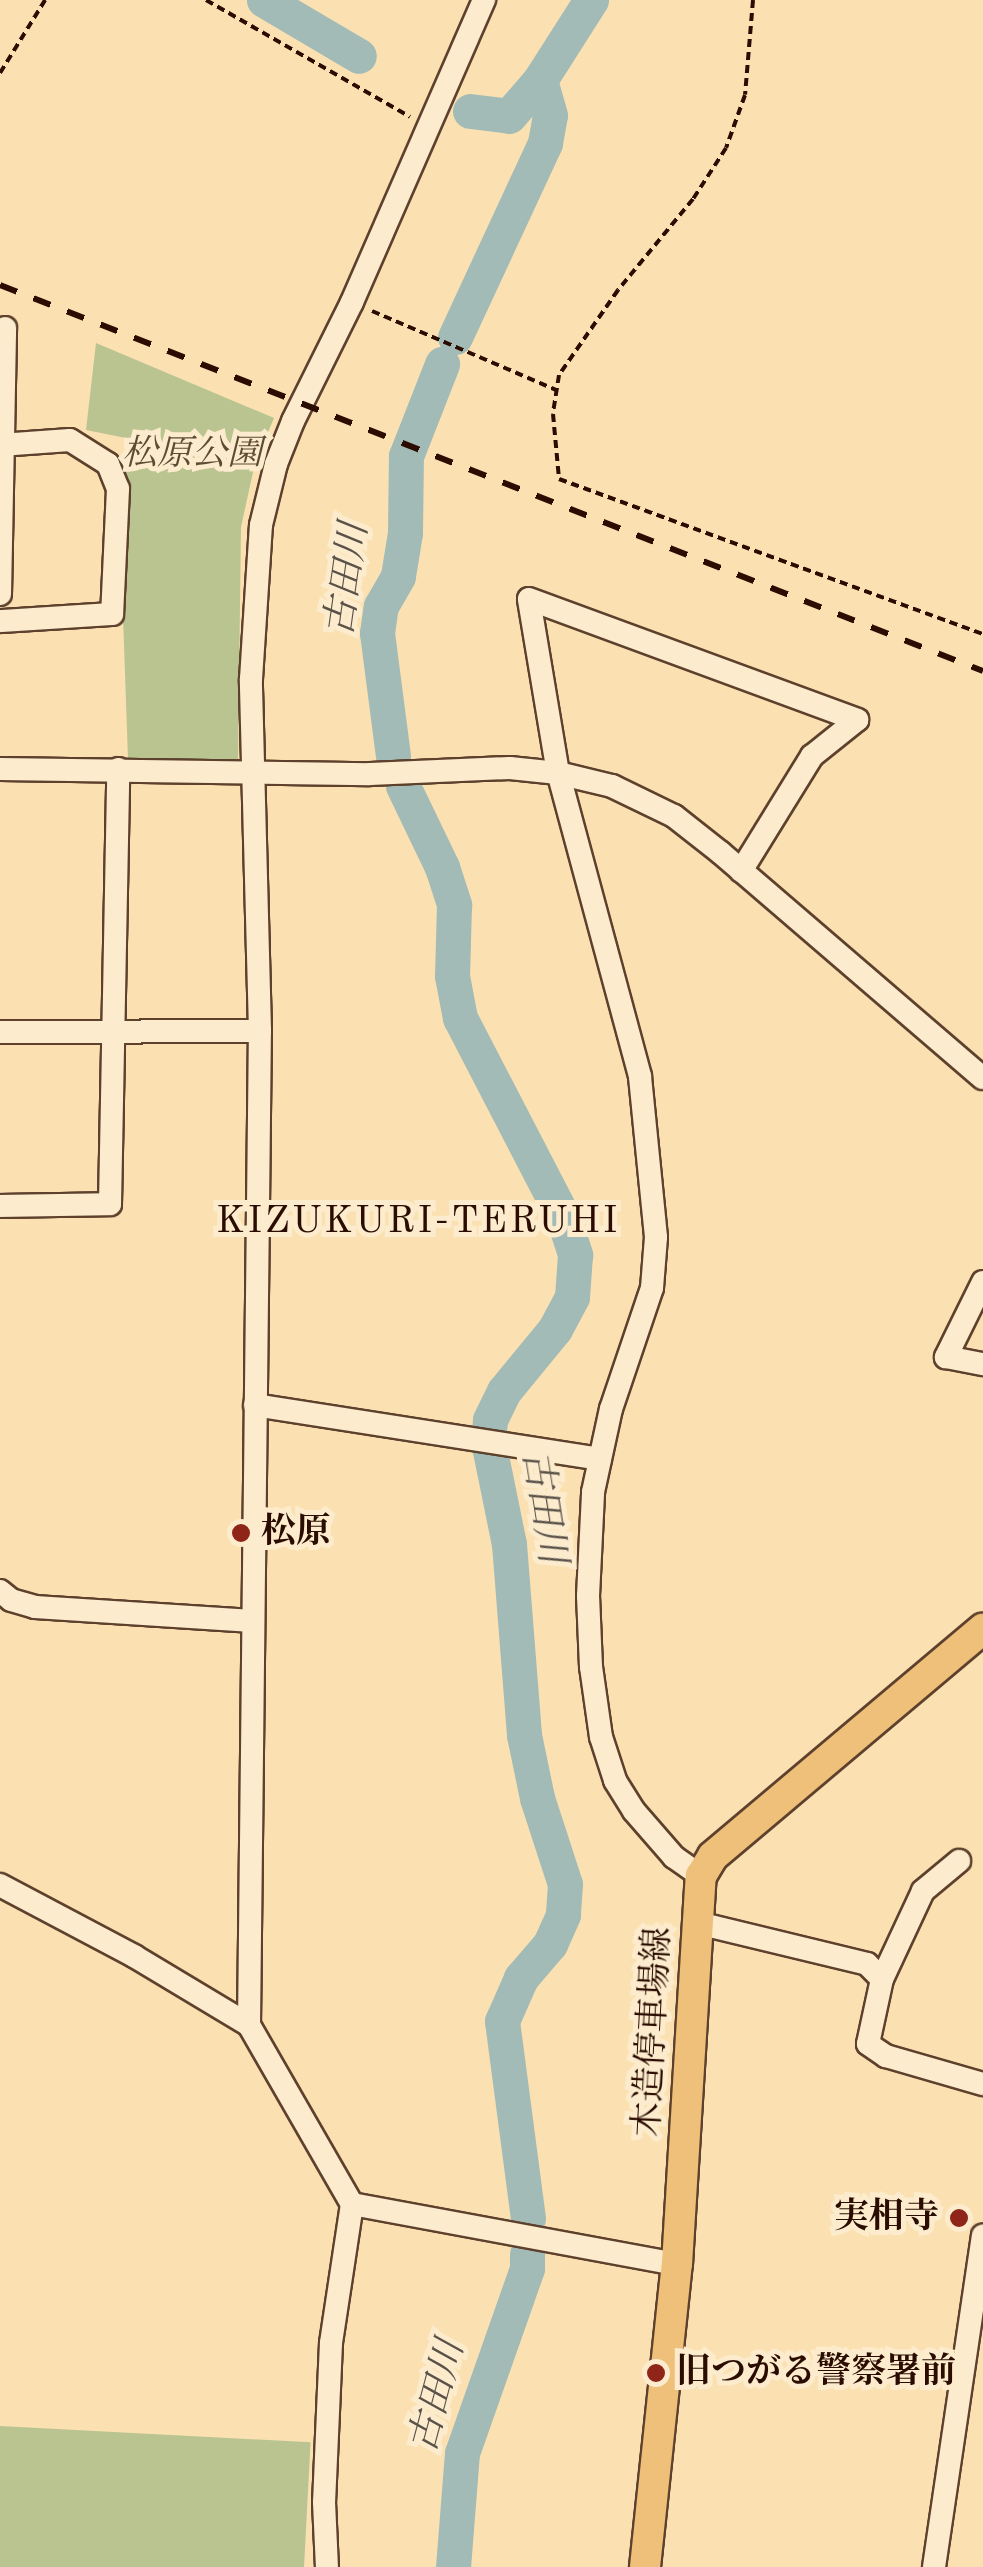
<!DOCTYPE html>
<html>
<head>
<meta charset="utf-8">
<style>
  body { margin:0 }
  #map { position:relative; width:983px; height:2567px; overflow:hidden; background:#fbe1b2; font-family:"Old Standard TT","Noto Serif JP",serif }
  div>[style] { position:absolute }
  .green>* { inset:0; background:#b9c490; transform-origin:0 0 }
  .river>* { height:35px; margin:-17.5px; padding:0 17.5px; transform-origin:17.5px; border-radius:17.5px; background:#a2bbb6 }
  .path>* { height:4px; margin-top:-2px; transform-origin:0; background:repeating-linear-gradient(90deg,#2a0c01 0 8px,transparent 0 13px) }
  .roads { filter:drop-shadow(2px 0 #5e412d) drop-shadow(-2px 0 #5e412d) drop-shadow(0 2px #5e412d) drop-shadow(0 -2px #5e412d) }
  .minor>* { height:22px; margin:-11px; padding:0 11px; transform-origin:11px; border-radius:11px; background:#fceccd }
  .major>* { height:30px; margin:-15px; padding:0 15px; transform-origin:15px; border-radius:15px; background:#eec079 }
  .rail>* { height:6px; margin-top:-3px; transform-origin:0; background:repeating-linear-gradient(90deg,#2a0c01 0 18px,transparent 0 36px) }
  .dots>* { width:28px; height:28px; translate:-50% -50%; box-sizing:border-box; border:5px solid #fceccd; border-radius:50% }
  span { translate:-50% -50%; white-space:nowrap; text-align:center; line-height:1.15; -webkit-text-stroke:10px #fceccd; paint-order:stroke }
  .park-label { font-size:35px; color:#5c4c33; font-style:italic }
  .poi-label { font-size:35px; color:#2a0c01; font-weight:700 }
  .left { translate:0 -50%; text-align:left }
  .right { translate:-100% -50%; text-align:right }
  .street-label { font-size:35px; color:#2a0c01 }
  .water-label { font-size:38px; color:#5a5249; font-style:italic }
  .neighbourhood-label { font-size:38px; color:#2a0c01; letter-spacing:2.5px }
</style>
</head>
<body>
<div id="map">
  <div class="green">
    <div style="clip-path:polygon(96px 343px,274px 418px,255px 463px,241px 527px,238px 761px,128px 759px,123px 616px,126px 438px,86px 430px)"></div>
    <div style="left:0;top:2426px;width:311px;height:141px;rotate:3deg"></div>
  </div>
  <div class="river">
    <div style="left:264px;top:0;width:110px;rotate:30.5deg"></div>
    <div style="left:470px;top:111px;width:39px;rotate:7deg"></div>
    <div style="left:509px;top:116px;width:48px;rotate:-49.3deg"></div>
    <div style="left:540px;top:80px;width:95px;rotate:-57.5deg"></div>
    <div style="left:455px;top:337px;width:214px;rotate:-65.1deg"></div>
    <div style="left:545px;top:143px;width:28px;rotate:-80deg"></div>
    <div style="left:550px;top:115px;width:36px;rotate:-106deg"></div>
    <div style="left:393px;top:756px;width:124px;rotate:-97.4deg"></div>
    <div style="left:377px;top:633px;width:27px;rotate:-82deg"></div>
    <div style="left:381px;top:606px;width:34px;rotate:-60deg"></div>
    <div style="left:398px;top:576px;width:44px;rotate:-80.8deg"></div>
    <div style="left:405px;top:533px;width:77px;rotate:-89.3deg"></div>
    <div style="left:406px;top:456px;width:99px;rotate:-68.6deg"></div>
    <div style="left:403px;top:786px;width:90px;rotate:64.3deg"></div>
    <div style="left:442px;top:867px;width:40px;rotate:72deg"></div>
    <div style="left:454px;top:905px;width:71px;rotate:91.6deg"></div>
    <div style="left:452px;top:976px;width:43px;rotate:79.2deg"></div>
    <div style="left:460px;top:1018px;width:224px;rotate:62.6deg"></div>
    <div style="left:563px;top:1217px;width:40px;rotate:72deg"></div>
    <div style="left:575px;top:1255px;width:42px;rotate:94.1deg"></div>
    <div style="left:572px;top:1297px;width:36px;rotate:118deg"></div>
    <div style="left:555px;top:1329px;width:80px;rotate:129.4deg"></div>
    <div style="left:504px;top:1391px;width:32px;rotate:116deg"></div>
    <div style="left:490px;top:1420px;width:21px;rotate:95deg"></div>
    <div style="left:488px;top:1441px;width:105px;rotate:78.5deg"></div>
    <div style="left:509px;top:1544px;width:192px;rotate:85.5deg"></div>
    <div style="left:524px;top:1735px;width:64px;rotate:78.3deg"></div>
    <div style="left:537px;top:1798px;width:90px;rotate:72deg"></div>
    <div style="left:565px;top:1884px;width:31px;rotate:94deg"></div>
    <div style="left:563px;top:1915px;width:32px;rotate:114deg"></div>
    <div style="left:550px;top:1944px;width:45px;rotate:130.5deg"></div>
    <div style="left:521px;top:1978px;width:47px;rotate:113.8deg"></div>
    <div style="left:502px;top:2021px;width:199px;rotate:82.5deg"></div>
    <div style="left:453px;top:2567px;width:114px;rotate:-85.5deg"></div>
    <div style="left:462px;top:2453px;width:196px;rotate:-70.6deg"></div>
    <div style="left:527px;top:2268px;width:14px;rotate:-90deg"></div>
  </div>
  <div class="path">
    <div style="left:206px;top:0;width:235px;rotate:29.8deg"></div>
    <div style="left:753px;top:0;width:95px;rotate:94.8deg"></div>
    <div style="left:745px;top:95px;width:56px;rotate:109.7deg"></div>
    <div style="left:726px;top:148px;width:61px;rotate:122.9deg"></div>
    <div style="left:693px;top:199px;width:118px;rotate:129.5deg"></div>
    <div style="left:618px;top:290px;width:103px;rotate:124.8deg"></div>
    <div style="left:559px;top:375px;width:39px;rotate:99deg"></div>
    <div style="left:553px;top:414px;width:65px;rotate:84.7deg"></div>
    <div style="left:559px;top:479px;width:451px;rotate:20.1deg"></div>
    <div style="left:0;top:73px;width:86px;rotate:-58.3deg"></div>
    <div style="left:372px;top:311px;width:200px;rotate:23.2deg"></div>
  </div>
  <div class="roads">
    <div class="minor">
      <div style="left:0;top:445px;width:70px;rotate:-4.1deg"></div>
      <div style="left:70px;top:440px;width:45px;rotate:32.3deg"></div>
      <div style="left:108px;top:464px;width:27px;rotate:68deg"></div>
      <div style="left:118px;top:489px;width:125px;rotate:92.7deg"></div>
      <div style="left:112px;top:614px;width:112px;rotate:176.4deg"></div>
      <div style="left:0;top:594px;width:266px;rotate:-88.9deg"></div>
      <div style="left:0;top:769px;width:370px;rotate:0.8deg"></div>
      <div style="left:370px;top:774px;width:140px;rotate:-2.5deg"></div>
      <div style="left:510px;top:768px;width:48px;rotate:5.9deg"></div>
      <div style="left:558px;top:773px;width:56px;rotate:13.5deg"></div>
      <div style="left:612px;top:786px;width:69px;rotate:25.8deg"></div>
      <div style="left:674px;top:816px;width:60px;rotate:38.2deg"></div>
      <div style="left:721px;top:853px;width:345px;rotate:40.7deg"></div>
      <div style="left:0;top:1032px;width:260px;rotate:-0.2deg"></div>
      <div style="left:0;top:1206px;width:110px;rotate:-1deg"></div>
      <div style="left:110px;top:1204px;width:435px;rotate:-88.9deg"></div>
      <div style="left:983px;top:1282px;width:84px;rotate:116.3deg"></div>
      <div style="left:946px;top:1357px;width:38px;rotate:11deg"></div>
      <div style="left:255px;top:1405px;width:349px;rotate:8.9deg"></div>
      <div style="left:0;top:1591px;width:14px;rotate:39deg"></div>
      <div style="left:11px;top:1600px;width:25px;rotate:16deg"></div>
      <div style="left:35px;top:1607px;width:218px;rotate:3.7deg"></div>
      <div style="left:701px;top:1876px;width:33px;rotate:-145deg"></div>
      <div style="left:674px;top:1857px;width:61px;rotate:-131deg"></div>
      <div style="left:634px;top:1811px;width:36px;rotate:-122deg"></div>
      <div style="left:615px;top:1780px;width:45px;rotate:-108deg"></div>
      <div style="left:601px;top:1737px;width:71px;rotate:-98.1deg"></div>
      <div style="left:591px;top:1667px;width:71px;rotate:-92.4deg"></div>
      <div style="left:588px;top:1596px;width:104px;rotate:-87.2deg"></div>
      <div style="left:593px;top:1492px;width:85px;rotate:-77.8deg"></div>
      <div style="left:611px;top:1409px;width:128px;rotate:-71.3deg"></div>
      <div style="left:652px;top:1288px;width:51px;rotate:-85.5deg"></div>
      <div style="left:656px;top:1237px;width:162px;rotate:-95.7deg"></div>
      <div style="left:640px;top:1076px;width:314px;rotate:-105.1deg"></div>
      <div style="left:558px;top:773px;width:176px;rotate:-99.5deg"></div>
      <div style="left:529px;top:599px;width:350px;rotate:20.2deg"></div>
      <div style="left:857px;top:720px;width:58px;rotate:141.3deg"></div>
      <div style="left:812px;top:756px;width:135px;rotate:121.7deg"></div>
      <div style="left:0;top:1885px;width:152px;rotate:27.9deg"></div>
      <div style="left:134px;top:1956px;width:134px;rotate:31deg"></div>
      <div style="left:249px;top:2025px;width:207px;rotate:60.1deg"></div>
      <div style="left:352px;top:2204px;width:141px;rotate:98.6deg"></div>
      <div style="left:331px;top:2343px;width:159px;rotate:92.5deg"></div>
      <div style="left:324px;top:2502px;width:65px;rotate:87.4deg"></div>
      <div style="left:698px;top:1923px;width:174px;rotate:13.6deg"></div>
      <div style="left:867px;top:1964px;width:21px;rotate:45deg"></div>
      <div style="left:882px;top:1979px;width:66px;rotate:102.2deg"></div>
      <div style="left:868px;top:2044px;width:22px;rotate:34deg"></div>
      <div style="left:886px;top:2056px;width:101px;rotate:16.1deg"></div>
      <div style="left:882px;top:1979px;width:97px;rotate:-65deg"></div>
      <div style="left:923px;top:1891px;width:47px;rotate:-39.8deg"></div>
      <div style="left:249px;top:2025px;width:994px;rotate:-89.37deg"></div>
      <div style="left:260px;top:1031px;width:352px;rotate:-91.5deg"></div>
      <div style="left:251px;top:679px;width:154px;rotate:-86.3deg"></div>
      <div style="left:261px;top:525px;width:63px;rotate:-76.2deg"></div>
      <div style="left:276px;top:464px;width:46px;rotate:-68.4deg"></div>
      <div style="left:293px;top:421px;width:133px;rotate:-63.6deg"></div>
      <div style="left:352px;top:302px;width:330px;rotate:-66.4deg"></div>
      <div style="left:352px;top:2204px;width:330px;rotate:10.5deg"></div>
      <div style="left:934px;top:2567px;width:335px;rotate:-81.6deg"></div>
    </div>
    <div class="major">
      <div style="left:645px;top:2567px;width:305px;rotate:-84deg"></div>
      <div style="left:677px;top:2264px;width:389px;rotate:-86.5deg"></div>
      <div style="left:701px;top:1876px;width:23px;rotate:-59deg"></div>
      <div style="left:713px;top:1856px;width:353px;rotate:-40.1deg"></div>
    </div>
  </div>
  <div class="rail">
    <div style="left:0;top:285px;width:1056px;rotate:21.44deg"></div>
  </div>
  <div class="dots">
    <div style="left:241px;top:1533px;background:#8f2418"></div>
    <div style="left:959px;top:2218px;background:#8f2418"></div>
    <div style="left:656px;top:2373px;background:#8f2418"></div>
  </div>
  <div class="park-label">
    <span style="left:192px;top:455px">松原公園</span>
  </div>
  <div class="poi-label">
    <span class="left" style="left:261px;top:1533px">松原</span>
    <span class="right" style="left:939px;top:2218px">実相寺</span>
    <span class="left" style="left:676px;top:2373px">旧つがる警察署前</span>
  </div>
  <div class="street-label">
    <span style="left:654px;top:2032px;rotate:-87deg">木造停車場線</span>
  </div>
  <div class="water-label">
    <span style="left:349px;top:580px;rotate:-82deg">古田川</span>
    <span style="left:542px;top:1507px;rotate:81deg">古田川</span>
    <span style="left:439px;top:2397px;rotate:-75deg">古田川</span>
  </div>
  <div class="neighbourhood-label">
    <span style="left:418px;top:1223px">KIZUKURI-TERUHI</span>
  </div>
</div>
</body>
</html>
